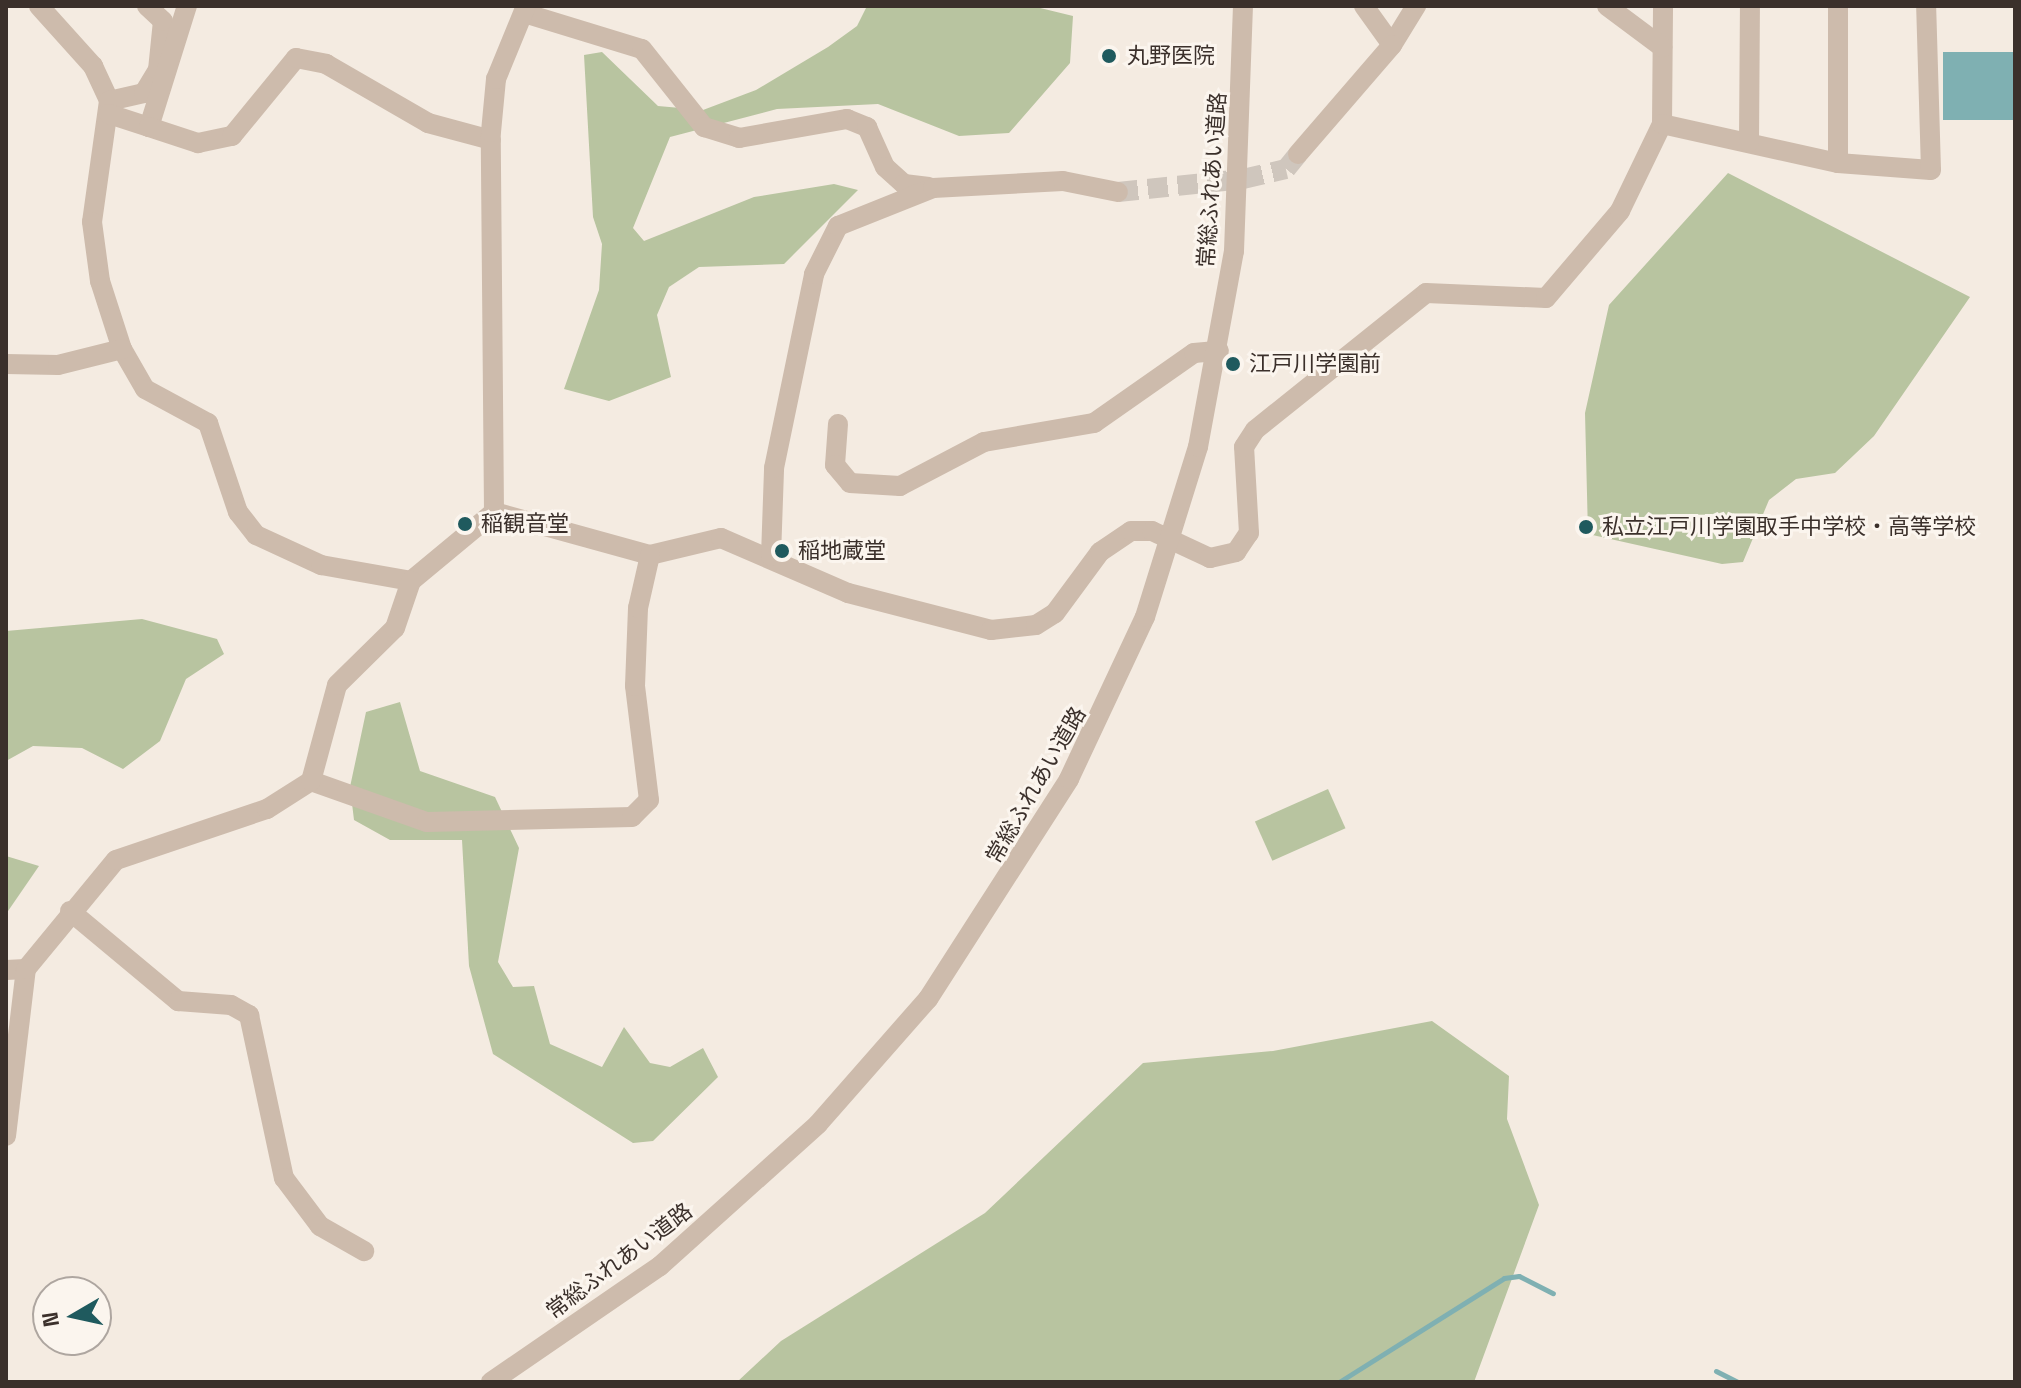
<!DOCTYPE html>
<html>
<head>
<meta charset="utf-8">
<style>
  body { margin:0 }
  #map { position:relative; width:2021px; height:1388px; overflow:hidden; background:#f4ebe1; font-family:"Space Grotesk","Noto Sans JP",sans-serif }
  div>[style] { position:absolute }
  .green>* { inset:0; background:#b8c4a0; transform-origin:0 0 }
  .water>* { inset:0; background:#7fb0b2; transform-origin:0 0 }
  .stream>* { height:5px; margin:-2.5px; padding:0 2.5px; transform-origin:2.5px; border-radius:2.5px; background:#7fb0b2 }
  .minor-tunnel>* { height:20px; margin-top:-10px; transform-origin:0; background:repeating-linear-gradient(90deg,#cfc6bd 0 20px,transparent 0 30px) }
  .minor>* { height:20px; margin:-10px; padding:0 10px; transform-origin:10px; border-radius:10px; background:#cdbbac }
  .tertiary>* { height:20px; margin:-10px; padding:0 10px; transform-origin:10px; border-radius:10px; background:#cdbbac }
  .dots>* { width:22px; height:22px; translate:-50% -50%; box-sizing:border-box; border:4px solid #fbf5ee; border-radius:50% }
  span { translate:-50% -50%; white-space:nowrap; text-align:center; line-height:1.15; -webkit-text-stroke:6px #fbf5ee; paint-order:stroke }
  .poi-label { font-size:22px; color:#3b302b }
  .left { translate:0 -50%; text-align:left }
  .street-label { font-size:22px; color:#3b302b }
  .frame { position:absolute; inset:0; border:8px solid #3b302b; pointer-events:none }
  .north { position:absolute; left:32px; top:1276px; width:80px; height:80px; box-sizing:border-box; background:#fbf5ee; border:2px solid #aea6a0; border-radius:50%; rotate:261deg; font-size:22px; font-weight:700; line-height:32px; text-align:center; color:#3b302b }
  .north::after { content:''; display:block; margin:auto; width:28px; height:36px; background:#1f5a5e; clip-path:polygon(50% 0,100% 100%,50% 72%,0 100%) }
</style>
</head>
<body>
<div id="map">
  <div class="green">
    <div style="clip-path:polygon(867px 6px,1032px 6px,1073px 16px,1070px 63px,1009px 133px,959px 136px,878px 104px,777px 109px,670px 137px,633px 228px,644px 241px,754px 197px,834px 184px,858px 190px,784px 264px,699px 267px,669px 287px,657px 315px,671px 377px,609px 401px,564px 389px,599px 290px,602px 244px,593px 217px,584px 55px,602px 52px,658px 106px,703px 110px,756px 90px,828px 47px,857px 26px)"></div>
    <div style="clip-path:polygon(1728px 173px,1970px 297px,1874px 436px,1835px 473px,1796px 479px,1769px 500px,1743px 562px,1722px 564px,1588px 534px,1585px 413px,1609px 305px)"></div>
    <div style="clip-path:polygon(142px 619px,217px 639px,224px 654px,186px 679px,160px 741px,123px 769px,82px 748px,33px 746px,6px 761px,6px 631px)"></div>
    <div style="clip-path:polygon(400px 702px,420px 771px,495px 797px,519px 848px,498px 962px,513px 987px,534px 986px,550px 1044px,602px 1067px,624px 1027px,650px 1063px,670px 1067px,703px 1048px,718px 1077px,653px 1141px,633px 1143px,493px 1054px,469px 966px,462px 840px,390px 840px,354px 820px,350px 787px,366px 712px)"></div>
    <div style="left:1328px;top:789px;width:43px;height:80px;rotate:66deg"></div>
    <div style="clip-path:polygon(6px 856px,39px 866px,6px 914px)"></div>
    <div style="clip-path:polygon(1432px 1021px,1509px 1076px,1507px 1119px,1539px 1205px,1474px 1382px,737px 1382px,781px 1341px,985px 1213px,1143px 1063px,1273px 1051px)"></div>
  </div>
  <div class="water">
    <div style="left:2015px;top:52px;width:68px;height:72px;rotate:90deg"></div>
  </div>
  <div class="stream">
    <div style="left:1716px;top:1371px;width:25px;rotate:27deg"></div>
    <div style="left:1339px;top:1382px;width:195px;rotate:-32.2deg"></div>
    <div style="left:1504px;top:1278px;width:15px;rotate:-8deg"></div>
    <div style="left:1519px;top:1276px;width:38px;rotate:27deg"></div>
  </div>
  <div class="minor-tunnel">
    <div style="left:1118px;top:192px;width:126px;rotate:-5.9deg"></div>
    <div style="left:1243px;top:179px;width:44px;rotate:-13.1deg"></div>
    <div style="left:1286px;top:169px;width:19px;rotate:-51deg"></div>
  </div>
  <div class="minor">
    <div style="left:39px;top:6px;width:81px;rotate:48deg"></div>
    <div style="left:93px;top:66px;width:38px;rotate:65deg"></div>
    <div style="left:109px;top:101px;width:122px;rotate:98deg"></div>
    <div style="left:92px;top:222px;width:60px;rotate:82.3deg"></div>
    <div style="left:100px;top:281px;width:71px;rotate:72.1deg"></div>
    <div style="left:122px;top:349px;width:46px;rotate:60.1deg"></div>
    <div style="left:145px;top:389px;width:72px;rotate:28.4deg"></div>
    <div style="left:208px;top:423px;width:94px;rotate:71.4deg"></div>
    <div style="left:238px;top:512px;width:29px;rotate:52deg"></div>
    <div style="left:256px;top:535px;width:72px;rotate:24.8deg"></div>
    <div style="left:321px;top:565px;width:91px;rotate:10.1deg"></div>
    <div style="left:411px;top:581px;width:108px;rotate:-39.7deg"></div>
    <div style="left:494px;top:512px;width:162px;rotate:15.4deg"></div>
    <div style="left:650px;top:555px;width:73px;rotate:-13.5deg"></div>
    <div style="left:721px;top:538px;width:138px;rotate:23.4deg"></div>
    <div style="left:848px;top:593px;width:148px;rotate:14.5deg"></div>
    <div style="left:991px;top:630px;width:45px;rotate:-6.3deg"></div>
    <div style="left:1036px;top:625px;width:22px;rotate:-32deg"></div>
    <div style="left:1055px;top:613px;width:76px;rotate:-53.6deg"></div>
    <div style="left:1100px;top:552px;width:37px;rotate:-34deg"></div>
    <div style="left:1131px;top:531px;width:21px"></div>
    <div style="left:1152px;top:531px;width:64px;rotate:25deg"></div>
    <div style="left:1210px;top:558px;width:27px;rotate:-13deg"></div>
    <div style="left:1236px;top:552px;width:23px;rotate:-56deg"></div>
    <div style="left:1249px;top:533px;width:86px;rotate:-93.3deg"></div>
    <div style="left:1244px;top:447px;width:20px;rotate:-57deg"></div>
    <div style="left:1255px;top:430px;width:219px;rotate:-38.7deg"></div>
    <div style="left:1426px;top:293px;width:120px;rotate:2.4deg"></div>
    <div style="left:1546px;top:298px;width:114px;rotate:-49.6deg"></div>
    <div style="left:1620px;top:211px;width:97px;rotate:-64.2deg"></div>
    <div style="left:1662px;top:124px;width:118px;rotate:-89.5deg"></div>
    <div style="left:1364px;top:6px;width:48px;rotate:54.3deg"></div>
    <div style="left:1392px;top:45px;width:46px;rotate:-58.4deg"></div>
    <div style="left:1607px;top:6px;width:69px;rotate:36.7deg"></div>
    <div style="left:524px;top:13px;width:123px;rotate:17deg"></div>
    <div style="left:642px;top:49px;width:100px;rotate:51.5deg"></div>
    <div style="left:704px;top:127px;width:37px;rotate:17deg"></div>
    <div style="left:739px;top:138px;width:110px;rotate:-10deg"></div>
    <div style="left:847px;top:119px;width:22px;rotate:22deg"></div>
    <div style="left:867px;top:127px;width:44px;rotate:65.8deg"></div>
    <div style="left:885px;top:167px;width:25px;rotate:42deg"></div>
    <div style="left:904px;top:184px;width:25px;rotate:7deg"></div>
    <div style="left:109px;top:101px;width:36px;rotate:-13deg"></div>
    <div style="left:144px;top:93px;width:27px;rotate:-59deg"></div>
    <div style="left:158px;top:70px;width:49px;rotate:-84.2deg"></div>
    <div style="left:163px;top:21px;width:22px;rotate:-137deg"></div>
    <div style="left:109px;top:114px;width:42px;rotate:18deg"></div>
    <div style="left:149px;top:127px;width:127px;rotate:-72.6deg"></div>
    <div style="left:1662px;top:124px;width:180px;rotate:12.5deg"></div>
    <div style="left:1838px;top:163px;width:93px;rotate:4.3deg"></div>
    <div style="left:1931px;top:170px;width:164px;rotate:-91.7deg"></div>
    <div style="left:149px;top:127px;width:52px;rotate:18.1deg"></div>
    <div style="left:198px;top:143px;width:35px;rotate:-12deg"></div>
    <div style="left:232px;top:136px;width:101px;rotate:-50.6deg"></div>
    <div style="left:296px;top:58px;width:31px;rotate:11deg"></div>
    <div style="left:326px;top:64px;width:118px;rotate:30deg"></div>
    <div style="left:428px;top:123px;width:65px;rotate:15.1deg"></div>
    <div style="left:1749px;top:142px;width:136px;rotate:-89.6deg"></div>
    <div style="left:1298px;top:154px;width:144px;rotate:-49.2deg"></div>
    <div style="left:1838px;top:163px;width:157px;rotate:-90deg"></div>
    <div style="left:6px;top:364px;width:52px;rotate:1.1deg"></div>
    <div style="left:58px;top:365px;width:66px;rotate:-14deg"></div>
    <div style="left:838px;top:424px;width:41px;rotate:94.2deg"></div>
    <div style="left:835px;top:465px;width:23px;rotate:50deg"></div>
    <div style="left:850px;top:483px;width:50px;rotate:3.4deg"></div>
    <div style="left:900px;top:486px;width:95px;rotate:-27.6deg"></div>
    <div style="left:984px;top:442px;width:112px;rotate:-9.8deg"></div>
    <div style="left:1094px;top:423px;width:122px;rotate:-35deg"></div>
    <div style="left:1194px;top:353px;width:25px;rotate:-5deg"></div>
    <div style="left:494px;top:512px;width:380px;rotate:-90.5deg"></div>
    <div style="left:491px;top:132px;width:53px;rotate:-84.6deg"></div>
    <div style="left:496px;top:79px;width:79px;rotate:-67.7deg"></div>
    <div style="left:771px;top:556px;width:88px;rotate:-88deg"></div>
    <div style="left:774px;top:468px;width:198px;rotate:-78.3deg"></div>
    <div style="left:814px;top:274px;width:54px;rotate:-63.4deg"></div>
    <div style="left:838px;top:226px;width:102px;rotate:-21.8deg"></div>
    <div style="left:933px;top:188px;width:130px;rotate:-3.1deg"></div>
    <div style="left:1063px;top:181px;width:56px;rotate:11.3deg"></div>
    <div style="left:311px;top:781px;width:123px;rotate:19.5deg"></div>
    <div style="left:427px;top:822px;width:205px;rotate:-1.4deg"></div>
    <div style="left:632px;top:817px;width:24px;rotate:-45deg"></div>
    <div style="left:649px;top:800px;width:115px;rotate:-97deg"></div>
    <div style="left:635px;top:686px;width:78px;rotate:-87.8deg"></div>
    <div style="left:638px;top:608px;width:54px;rotate:-77.2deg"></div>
    <div style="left:70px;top:911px;width:141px;rotate:39.8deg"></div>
    <div style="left:178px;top:1001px;width:53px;rotate:4.3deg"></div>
    <div style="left:231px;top:1005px;width:21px;rotate:29deg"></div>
    <div style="left:249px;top:1015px;width:167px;rotate:77.9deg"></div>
    <div style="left:284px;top:1178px;width:60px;rotate:53.1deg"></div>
    <div style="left:320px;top:1226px;width:51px;rotate:29.6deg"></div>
    <div style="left:6px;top:970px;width:20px;rotate:-3deg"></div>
    <div style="left:6px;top:1136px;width:168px;rotate:-83.2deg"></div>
    <div style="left:26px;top:969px;width:141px;rotate:-50.5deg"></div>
    <div style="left:116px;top:860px;width:159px;rotate:-18.7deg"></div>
    <div style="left:267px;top:809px;width:52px;rotate:-32.5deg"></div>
    <div style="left:311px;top:781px;width:99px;rotate:-74.8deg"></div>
    <div style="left:337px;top:685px;width:81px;rotate:-44.5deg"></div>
    <div style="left:395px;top:628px;width:50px;rotate:-71.2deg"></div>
  </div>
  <div class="tertiary">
    <div style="left:491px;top:1382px;width:205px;rotate:-34.5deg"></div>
    <div style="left:660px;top:1266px;width:212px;rotate:-41.9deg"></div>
    <div style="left:818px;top:1124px;width:167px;rotate:-48.7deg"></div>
    <div style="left:928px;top:999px;width:261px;rotate:-57.3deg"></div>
    <div style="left:1069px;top:779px;width:179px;rotate:-64.9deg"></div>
    <div style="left:1145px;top:617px;width:178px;rotate:-72.7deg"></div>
    <div style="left:1198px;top:447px;width:199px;rotate:-79.6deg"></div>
    <div style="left:1234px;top:251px;width:245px;rotate:-87.9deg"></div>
  </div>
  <div class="dots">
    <div style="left:1109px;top:56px;background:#1f5a5e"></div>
    <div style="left:1233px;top:364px;background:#1f5a5e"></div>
    <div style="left:465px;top:524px;background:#1f5a5e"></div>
    <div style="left:1586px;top:527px;background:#1f5a5e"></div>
    <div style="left:782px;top:551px;background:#1f5a5e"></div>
  </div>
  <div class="poi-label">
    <span class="left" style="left:1127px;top:56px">丸野医院</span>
    <span class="left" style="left:1249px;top:364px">江戸川学園前</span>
    <span class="left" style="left:481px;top:524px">稲観音堂</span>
    <span class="left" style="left:1602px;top:527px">私立江戸川学園取手中学校・高等学校</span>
    <span class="left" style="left:798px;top:551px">稲地蔵堂</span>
  </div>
  <div class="street-label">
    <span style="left:1212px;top:180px;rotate:-86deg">常総ふれあい道路</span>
    <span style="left:1036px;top:785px;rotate:-60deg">常総ふれあい道路</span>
    <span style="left:619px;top:1261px;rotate:-37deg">常総ふれあい道路</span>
  </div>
  <div class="frame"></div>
  <div class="north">N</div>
</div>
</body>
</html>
